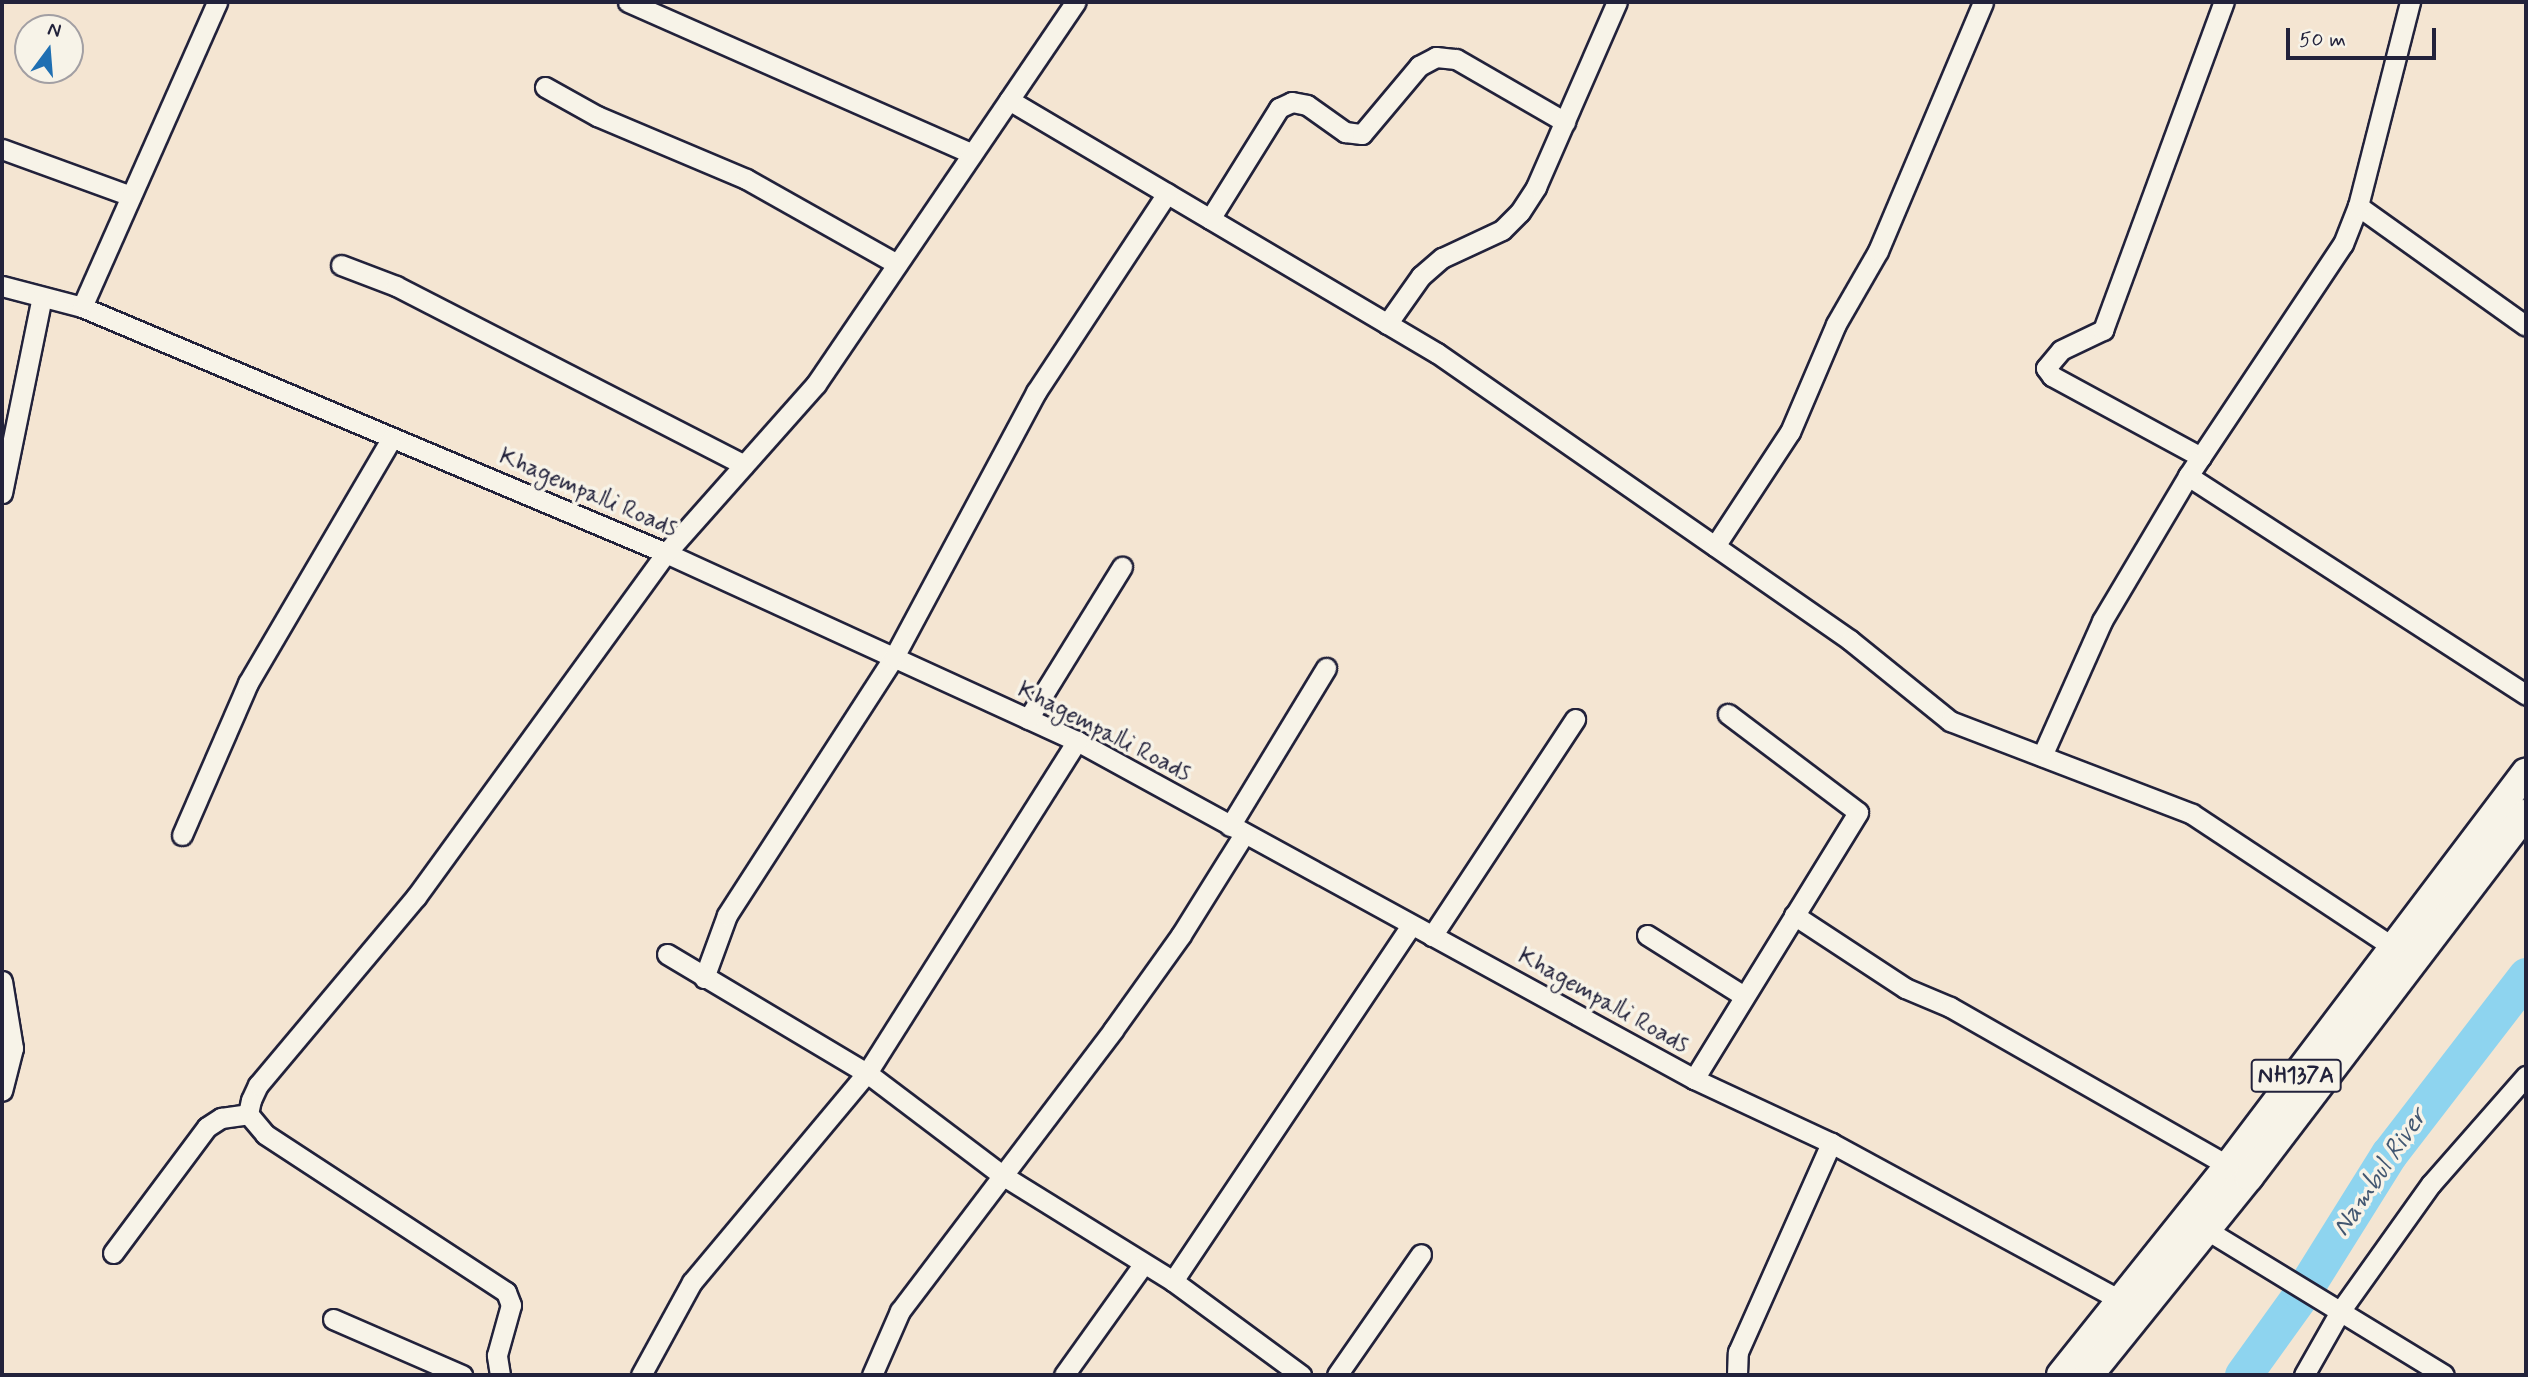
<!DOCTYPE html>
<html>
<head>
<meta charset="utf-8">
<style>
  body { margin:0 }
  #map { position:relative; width:2528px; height:1377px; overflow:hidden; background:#f4e5d2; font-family:Mynerve,sans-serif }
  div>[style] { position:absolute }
  .river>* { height:37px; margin:-18.5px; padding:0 18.5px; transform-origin:18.5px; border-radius:18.5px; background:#8ed4ef }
  .roads { filter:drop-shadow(2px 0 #22223b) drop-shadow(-2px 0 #22223b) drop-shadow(0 2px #22223b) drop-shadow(0 -2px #22223b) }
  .minor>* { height:19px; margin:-9.5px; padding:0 9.5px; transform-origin:9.5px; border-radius:9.5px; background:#f7f3e8 }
  .highway>* { height:28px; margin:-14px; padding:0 14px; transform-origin:14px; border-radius:14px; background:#f7f3e8 }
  span { translate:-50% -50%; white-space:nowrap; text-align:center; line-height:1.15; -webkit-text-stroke:7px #f7f3e8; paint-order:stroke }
  .shield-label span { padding:2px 5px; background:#f7f3e8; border:2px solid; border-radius:5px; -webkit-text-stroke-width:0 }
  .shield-label { font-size:23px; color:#22223b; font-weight:700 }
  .street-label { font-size:24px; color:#22223b }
  .water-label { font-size:26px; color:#425771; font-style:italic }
  .frame { position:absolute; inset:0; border:4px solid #22223b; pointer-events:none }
  .north { position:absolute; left:14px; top:14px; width:70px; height:70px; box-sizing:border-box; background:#f7f3e8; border:2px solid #a29fa3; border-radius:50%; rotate:16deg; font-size:19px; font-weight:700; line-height:28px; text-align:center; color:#22223b }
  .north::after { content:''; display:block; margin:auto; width:24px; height:32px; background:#1f6fb2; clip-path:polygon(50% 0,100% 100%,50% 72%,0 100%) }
  .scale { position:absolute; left:2286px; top:28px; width:150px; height:32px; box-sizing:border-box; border:4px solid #22223b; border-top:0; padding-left:9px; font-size:21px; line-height:24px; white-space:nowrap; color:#22223b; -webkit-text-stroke:5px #f7f3e8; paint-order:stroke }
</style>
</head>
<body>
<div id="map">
  <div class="river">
    <div style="left:2243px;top:1375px;width:101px;rotate:-54.3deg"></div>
    <div style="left:2302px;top:1293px;width:164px;rotate:-58deg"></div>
    <div style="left:2389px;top:1154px;width:225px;rotate:-52.4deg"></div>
  </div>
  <div class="roads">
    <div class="minor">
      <div style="left:628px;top:2px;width:376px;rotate:23.8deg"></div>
      <div style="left:545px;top:87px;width:60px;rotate:29.1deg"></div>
      <div style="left:597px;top:116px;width:162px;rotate:22.9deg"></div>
      <div style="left:746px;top:179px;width:173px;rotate:29.4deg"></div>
      <div style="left:1009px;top:100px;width:497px;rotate:30.6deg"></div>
      <div style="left:1437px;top:353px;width:503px;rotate:34.8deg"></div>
      <div style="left:1850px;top:640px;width:129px;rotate:39deg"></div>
      <div style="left:1950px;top:721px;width:259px;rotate:21deg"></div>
      <div style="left:2192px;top:814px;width:241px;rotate:33.5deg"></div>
      <div style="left:2px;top:149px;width:137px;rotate:20deg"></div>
      <div style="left:2358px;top:206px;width:206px;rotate:35.5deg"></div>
      <div style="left:1210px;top:219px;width:131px;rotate:-58.1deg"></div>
      <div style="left:1279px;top:108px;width:14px;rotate:-25deg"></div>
      <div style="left:1292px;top:102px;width:15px;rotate:11deg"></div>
      <div style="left:1307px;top:105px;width:47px;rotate:35.4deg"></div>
      <div style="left:1345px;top:132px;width:17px;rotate:7deg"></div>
      <div style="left:1362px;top:134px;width:89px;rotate:-50deg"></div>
      <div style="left:1419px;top:66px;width:19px;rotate:-28deg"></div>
      <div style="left:1436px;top:57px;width:20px;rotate:6deg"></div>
      <div style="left:1456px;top:59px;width:126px;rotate:30deg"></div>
      <div style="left:341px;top:265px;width:59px;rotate:20.9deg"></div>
      <div style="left:396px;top:286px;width:391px;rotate:27.2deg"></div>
      <div style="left:2px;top:286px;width:83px;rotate:14.7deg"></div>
      <div style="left:82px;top:307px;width:634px;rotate:22.84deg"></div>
      <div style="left:666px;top:553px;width:452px;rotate:24.6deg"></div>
      <div style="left:1077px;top:741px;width:704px;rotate:28.71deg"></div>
      <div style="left:1694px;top:1079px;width:151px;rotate:25deg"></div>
      <div style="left:1831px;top:1143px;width:341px;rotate:28.5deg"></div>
      <div style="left:82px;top:307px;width:334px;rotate:-66.1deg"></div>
      <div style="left:1387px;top:324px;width:59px;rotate:-54.7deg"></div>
      <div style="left:1421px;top:276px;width:28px;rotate:-41deg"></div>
      <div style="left:1442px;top:258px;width:66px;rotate:-25deg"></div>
      <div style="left:1502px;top:230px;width:25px;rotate:-45deg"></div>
      <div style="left:1520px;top:212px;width:30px;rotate:-57deg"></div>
      <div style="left:1536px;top:187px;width:202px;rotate:-66.4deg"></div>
      <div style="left:2201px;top:457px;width:170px;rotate:-151.5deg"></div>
      <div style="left:2052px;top:376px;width:10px;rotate:-127deg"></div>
      <div style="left:2046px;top:368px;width:23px;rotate:-50deg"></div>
      <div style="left:2061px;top:350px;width:47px;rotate:-25.5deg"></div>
      <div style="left:2103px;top:330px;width:350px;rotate:-69.8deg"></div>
      <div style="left:2188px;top:476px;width:403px;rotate:32.9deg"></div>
      <div style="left:2px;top:493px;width:200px;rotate:-78.5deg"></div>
      <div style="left:1715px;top:546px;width:136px;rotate:-56.7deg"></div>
      <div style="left:1790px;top:432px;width:117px;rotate:-66.9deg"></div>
      <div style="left:1836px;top:324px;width:84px;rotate:-60.1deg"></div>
      <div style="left:1878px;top:251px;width:270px;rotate:-67.1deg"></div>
      <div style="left:1028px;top:719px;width:179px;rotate:-58.3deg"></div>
      <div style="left:2042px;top:756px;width:148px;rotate:-66deg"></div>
      <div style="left:2102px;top:621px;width:169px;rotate:-59.3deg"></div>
      <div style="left:2188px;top:476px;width:279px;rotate:-56.3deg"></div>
      <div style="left:2343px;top:244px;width:41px;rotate:-68.5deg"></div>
      <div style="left:2358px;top:206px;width:211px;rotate:-75.7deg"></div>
      <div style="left:1230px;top:826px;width:185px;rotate:-58.7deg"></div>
      <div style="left:182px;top:835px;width:166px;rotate:-66.5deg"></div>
      <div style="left:248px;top:683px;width:284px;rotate:-59.6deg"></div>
      <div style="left:1794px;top:915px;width:133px;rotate:33.3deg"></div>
      <div style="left:1905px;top:988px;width:49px;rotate:22.9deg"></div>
      <div style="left:1950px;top:1007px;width:331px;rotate:29.7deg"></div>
      <div style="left:1647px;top:935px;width:115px;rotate:32.2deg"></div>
      <div style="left:1432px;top:936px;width:260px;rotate:-56.6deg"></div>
      <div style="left:667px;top:954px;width:233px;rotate:30.8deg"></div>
      <div style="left:867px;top:1073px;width:169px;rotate:37.1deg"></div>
      <div style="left:1002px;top:1175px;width:201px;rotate:31.8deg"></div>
      <div style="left:1173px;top:1281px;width:159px;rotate:36.3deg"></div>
      <div style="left:704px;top:978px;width:67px;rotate:-69.9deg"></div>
      <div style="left:727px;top:915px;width:307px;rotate:-57.1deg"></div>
      <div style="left:894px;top:657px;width:301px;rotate:-61.8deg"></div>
      <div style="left:1036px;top:392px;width:238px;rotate:-56.6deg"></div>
      <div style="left:2px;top:981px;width:68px;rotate:80.7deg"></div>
      <div style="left:13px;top:1048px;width:44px;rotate:104.3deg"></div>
      <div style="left:1694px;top:1079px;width:313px;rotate:-58.4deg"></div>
      <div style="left:1858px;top:812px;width:163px;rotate:-143deg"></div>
      <div style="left:2197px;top:1224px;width:289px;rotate:31.4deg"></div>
      <div style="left:113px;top:1253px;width:157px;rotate:-53.3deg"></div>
      <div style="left:207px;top:1127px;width:17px;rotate:-33deg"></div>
      <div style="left:221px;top:1118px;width:27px;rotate:-8deg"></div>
      <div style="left:1173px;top:1281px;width:428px;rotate:-56.2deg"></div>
      <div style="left:333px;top:1319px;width:141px;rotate:23.5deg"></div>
      <div style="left:500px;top:1375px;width:20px;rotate:-99deg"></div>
      <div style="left:497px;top:1355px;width:52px;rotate:-74.4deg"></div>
      <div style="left:511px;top:1305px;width:14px;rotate:-111deg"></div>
      <div style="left:506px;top:1292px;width:288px;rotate:-146.8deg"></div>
      <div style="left:265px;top:1134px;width:26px;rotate:-130deg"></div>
      <div style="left:248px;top:1114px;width:14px;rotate:-78deg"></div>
      <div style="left:251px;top:1100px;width:17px;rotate:-65deg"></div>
      <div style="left:258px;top:1085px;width:246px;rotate:-50deg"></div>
      <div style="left:416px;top:897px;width:425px;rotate:-54deg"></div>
      <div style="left:666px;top:553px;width:226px;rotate:-48.4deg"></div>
      <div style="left:816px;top:384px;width:462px;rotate:-55.8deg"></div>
      <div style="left:641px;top:1375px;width:106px;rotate:-61.3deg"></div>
      <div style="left:692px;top:1282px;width:273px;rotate:-50.1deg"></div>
      <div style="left:867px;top:1073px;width:393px;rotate:-57.7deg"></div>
      <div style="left:872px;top:1375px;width:70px;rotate:-66.4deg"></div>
      <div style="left:900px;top:1311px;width:353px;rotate:-52.8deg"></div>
      <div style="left:1113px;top:1030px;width:117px;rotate:-54.4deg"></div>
      <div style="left:1181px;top:935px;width:119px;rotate:-58deg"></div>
      <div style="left:1064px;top:1375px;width:134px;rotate:-54.4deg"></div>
      <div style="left:1337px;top:1375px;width:147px;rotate:-55.2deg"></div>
      <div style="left:1737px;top:1375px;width:23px;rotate:-88deg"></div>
      <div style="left:1738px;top:1352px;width:229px;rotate:-66deg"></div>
      <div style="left:2304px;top:1375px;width:75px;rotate:-60.4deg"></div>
      <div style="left:2341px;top:1310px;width:155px;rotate:-54.5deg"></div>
      <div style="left:2431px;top:1184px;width:144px;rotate:-48.7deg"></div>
    </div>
    <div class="highway">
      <div style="left:2061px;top:1375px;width:269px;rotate:-51.3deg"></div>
      <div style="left:2229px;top:1165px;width:492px;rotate:-52.9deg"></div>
      <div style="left:2089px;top:1375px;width:255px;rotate:-51.1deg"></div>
      <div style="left:2249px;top:1177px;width:457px;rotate:-52.7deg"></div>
    </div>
  </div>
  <div class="shield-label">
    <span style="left:2296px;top:1076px">NH137A</span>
  </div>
  <div class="street-label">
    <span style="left:588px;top:493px;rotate:23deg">Khagempalli Roads</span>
    <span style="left:1104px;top:732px;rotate:27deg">Khagempalli Roads</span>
    <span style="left:1603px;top:1001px;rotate:29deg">Khagempalli Roads</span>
  </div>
  <div class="water-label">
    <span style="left:2381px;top:1173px;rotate:-56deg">Nambul River</span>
  </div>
  <div class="frame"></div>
  <div class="north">N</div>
  <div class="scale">50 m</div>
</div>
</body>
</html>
